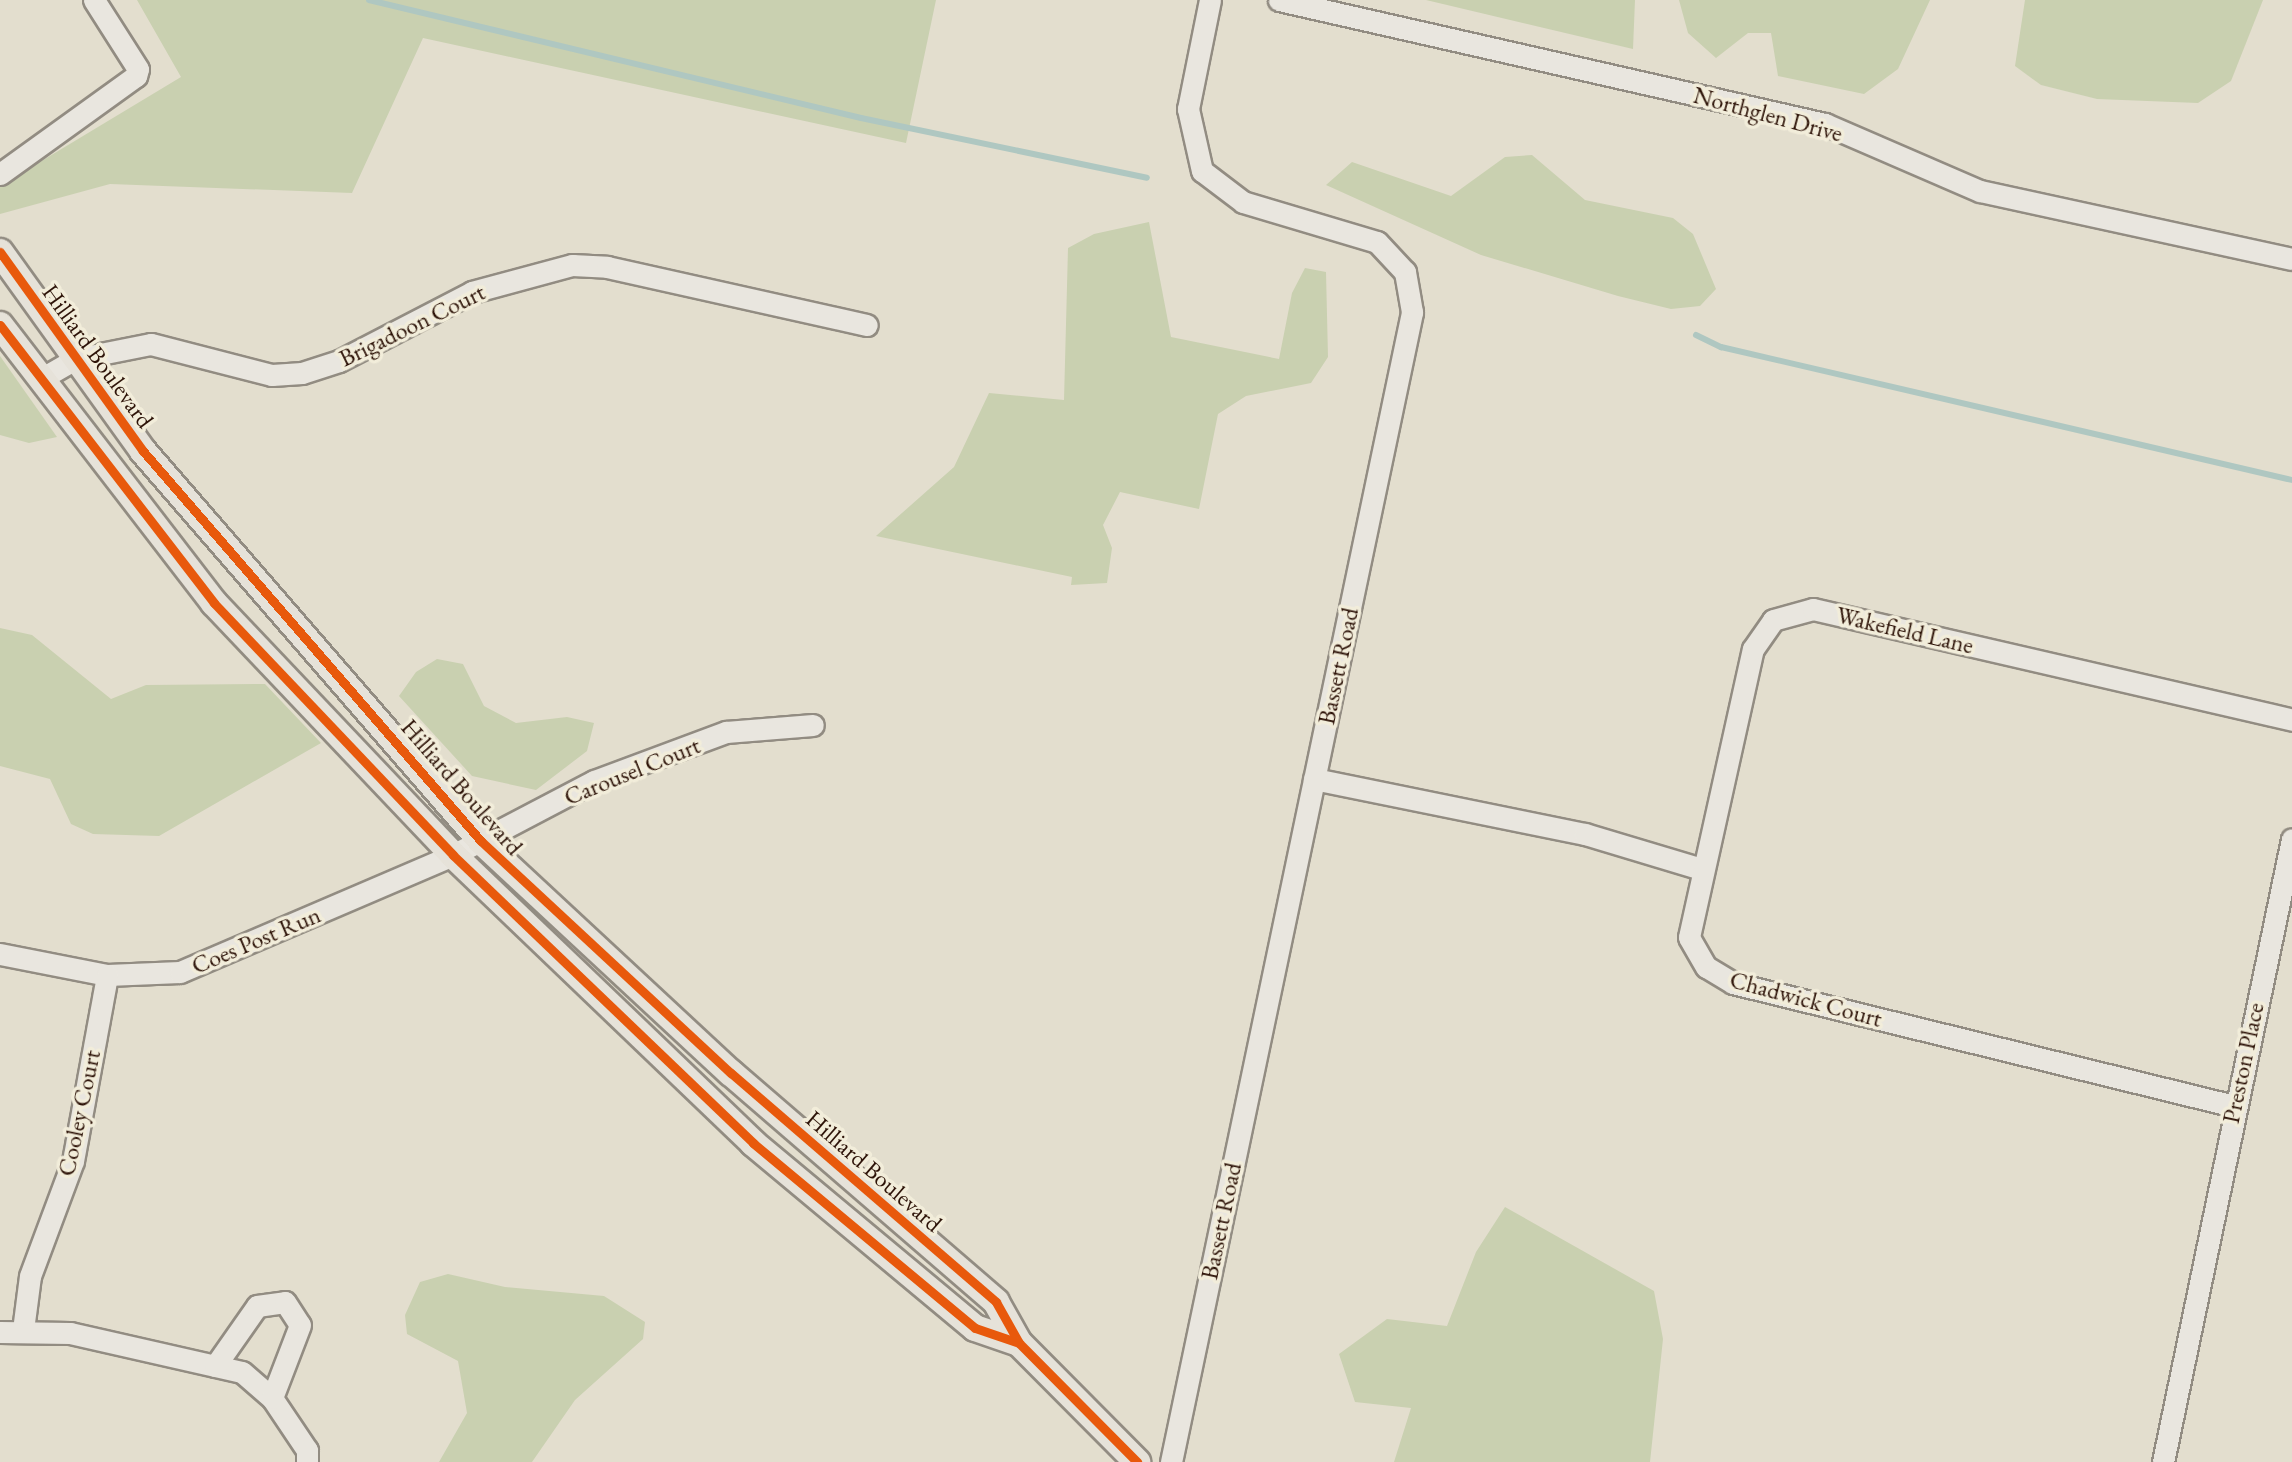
<!DOCTYPE html>
<html>
<head>
<meta charset="utf-8">
<style>
  body { margin:0 }
  #map { position:relative; width:2292px; height:1462px; overflow:hidden; background:#e3dece; font-family:"EB Garamond",serif }
  div>[style] { position:absolute }
  .green>* { inset:0; background:#c9d0b0 }
  .stream>* { height:6px; margin:-3px; padding:0 3px; transform-origin:3px; border-radius:3px; background:#afc7c1 }
  .roads { filter:drop-shadow(2px 0 #928c82) drop-shadow(-2px 0 #928c82) drop-shadow(0 2px #928c82) drop-shadow(0 -2px #928c82) }
  .minor>* { height:21px; margin:-10.5px; padding:0 10.5px; transform-origin:10.5px; border-radius:10.5px; background:#e9e6df }
  .major>* { height:26px; margin:-13px; padding:0 13px; transform-origin:13px; border-radius:13px; background:#e6e2d9 }
  .cycleway>* { height:9px; margin:-4.5px; padding:0 4.5px; transform-origin:4.5px; border-radius:4.5px; background:#e8590c }
  span { translate:-50% -50%; white-space:nowrap; text-align:center; line-height:1.15; -webkit-text-stroke:7px #f2edda; paint-order:stroke }
  .street-label { font-size:24px; color:#2d1308 }
</style>
</head>
<body>
<div id="map">
  <div class="green">
    <div style="clip-path:polygon(137px 0,936px 0,906px 143px,423px 38px,352px 193px,110px 184px,0 214px,0 186px,181px 77px)"></div>
    <div style="clip-path:polygon(1426px 0,1635px 0,1633px 49px)"></div>
    <div style="clip-path:polygon(1679px 0,1930px 0,1898px 69px,1864px 94px,1778px 76px,1771px 33px,1748px 33px,1716px 58px,1688px 33px)"></div>
    <div style="clip-path:polygon(2025px 0,2263px 0,2231px 81px,2198px 103px,2097px 99px,2041px 85px,2015px 66px)"></div>
    <div style="clip-path:polygon(1532px 155px,1585px 200px,1673px 218px,1693px 234px,1716px 289px,1700px 306px,1671px 309px,1618px 296px,1481px 255px,1326px 185px,1352px 162px,1451px 196px,1505px 157px)"></div>
    <div style="clip-path:polygon(1149px 222px,1171px 337px,1279px 359px,1292px 293px,1305px 268px,1326px 272px,1328px 357px,1311px 383px,1246px 396px,1218px 414px,1199px 509px,1120px 492px,1103px 525px,1112px 548px,1107px 583px,1071px 585px,1072px 577px,876px 536px,954px 467px,989px 393px,1064px 400px,1068px 248px,1094px 234px)"></div>
    <div style="clip-path:polygon(0 356px,57px 437px,29px 443px,0 435px)"></div>
    <div style="clip-path:polygon(0 628px,32px 635px,111px 699px,146px 685px,265px 684px,321px 743px,159px 836px,93px 834px,71px 824px,50px 779px,0 766px)"></div>
    <div style="clip-path:polygon(437px 659px,463px 664px,484px 706px,516px 723px,567px 717px,594px 723px,587px 751px,536px 790px,472px 776px,399px 696px,416px 672px)"></div>
    <div style="clip-path:polygon(1505px 1207px,1654px 1291px,1663px 1339px,1650px 1462px,1394px 1462px,1411px 1408px,1355px 1402px,1339px 1354px,1387px 1319px,1447px 1326px,1476px 1252px)"></div>
    <div style="clip-path:polygon(448px 1274px,505px 1287px,604px 1296px,645px 1322px,643px 1339px,575px 1400px,532px 1462px,439px 1462px,467px 1413px,458px 1361px,407px 1334px,405px 1315px,420px 1282px)"></div>
  </div>
  <div class="stream">
    <div style="left:369px;top:0;width:506px;rotate:13.49deg"></div>
    <div style="left:861px;top:118px;width:292px;rotate:11.8deg"></div>
    <div style="left:1696px;top:335px;width:28px;rotate:26deg"></div>
    <div style="left:1721px;top:347px;width:586px;rotate:13.11deg"></div>
  </div>
  <div class="roads">
    <div class="minor">
      <div style="left:1279px;top:0;width:560px;rotate:12.8deg"></div>
      <div style="left:1825px;top:124px;width:169px;rotate:23.4deg"></div>
      <div style="left:1980px;top:191px;width:319px;rotate:12.3deg"></div>
      <div style="left:0;top:174px;width:168px;rotate:-35.8deg"></div>
      <div style="left:136px;top:76px;width:7px;rotate:-74deg"></div>
      <div style="left:138px;top:69px;width:82px;rotate:-122.5deg"></div>
      <div style="left:44px;top:377px;width:36px;rotate:-30deg"></div>
      <div style="left:75px;top:359px;width:77px;rotate:-11.2deg"></div>
      <div style="left:151px;top:344px;width:125px;rotate:14.4deg"></div>
      <div style="left:272px;top:375px;width:30px;rotate:-4deg"></div>
      <div style="left:302px;top:373px;width:39px;rotate:-18deg"></div>
      <div style="left:339px;top:361px;width:150px;rotate:-27.4deg"></div>
      <div style="left:472px;top:292px;width:104px;rotate:-15.1deg"></div>
      <div style="left:572px;top:265px;width:35px;rotate:3deg"></div>
      <div style="left:607px;top:267px;width:266px;rotate:12.6deg"></div>
      <div style="left:1314px;top:779px;width:277px;rotate:11.5deg"></div>
      <div style="left:1585px;top:834px;width:122px;rotate:16.7deg"></div>
      <div style="left:0;top:954px;width:109px;rotate:11.1deg"></div>
      <div style="left:107px;top:975px;width:73px;rotate:-2.4deg"></div>
      <div style="left:180px;top:972px;width:297px;rotate:-23.2deg"></div>
      <div style="left:453px;top:855px;width:159px;rotate:-27.7deg"></div>
      <div style="left:594px;top:781px;width:141px;rotate:-20.4deg"></div>
      <div style="left:726px;top:732px;width:87px;rotate:-4.6deg"></div>
      <div style="left:2234px;top:1106px;width:516px;rotate:-166.21deg"></div>
      <div style="left:1733px;top:983px;width:31px;rotate:-149deg"></div>
      <div style="left:1706px;top:967px;width:34px;rotate:-120deg"></div>
      <div style="left:1689px;top:937px;width:295px;rotate:-77.5deg"></div>
      <div style="left:1753px;top:649px;width:35px;rotate:-55deg"></div>
      <div style="left:1773px;top:620px;width:41px;rotate:-15.4deg"></div>
      <div style="left:1813px;top:609px;width:492px;rotate:13deg"></div>
      <div style="left:23px;top:1330px;width:54px;rotate:-82.6deg"></div>
      <div style="left:30px;top:1276px;width:123px;rotate:-69.5deg"></div>
      <div style="left:73px;top:1161px;width:189px;rotate:-79.6deg"></div>
      <div style="left:0;top:1332px;width:70px;rotate:0.8deg"></div>
      <div style="left:70px;top:1333px;width:176px;rotate:12.8deg"></div>
      <div style="left:242px;top:1372px;width:40px;rotate:41deg"></div>
      <div style="left:272px;top:1398px;width:63px;rotate:56.1deg"></div>
      <div style="left:307px;top:1450px;width:12px;rotate:90deg"></div>
      <div style="left:215px;top:1366px;width:73px;rotate:-55deg"></div>
      <div style="left:257px;top:1306px;width:28px;rotate:-8deg"></div>
      <div style="left:285px;top:1302px;width:27px;rotate:57deg"></div>
      <div style="left:300px;top:1325px;width:78px;rotate:111deg"></div>
      <div style="left:1171px;top:1462px;width:1175px;rotate:-78.16deg"></div>
      <div style="left:1412px;top:312px;width:41px;rotate:-99.9deg"></div>
      <div style="left:1405px;top:272px;width:41px;rotate:-133deg"></div>
      <div style="left:1377px;top:242px;width:140px;rotate:-163.4deg"></div>
      <div style="left:1243px;top:202px;width:51px;rotate:-142.9deg"></div>
      <div style="left:1202px;top:171px;width:64px;rotate:-102.7deg"></div>
      <div style="left:1188px;top:109px;width:111px;rotate:-78.6deg"></div>
      <div style="left:2163px;top:1462px;width:636px;rotate:-78.3deg"></div>
    </div>
    <div class="major">
      <div style="left:0;top:252px;width:245px;rotate:54.3deg"></div>
      <div style="left:143px;top:451px;width:516px;rotate:49.09deg"></div>
      <div style="left:481px;top:841px;width:341px;rotate:42.9deg"></div>
      <div style="left:731px;top:1073px;width:350px;rotate:40.8deg"></div>
      <div style="left:996px;top:1302px;width:47px;rotate:60.7deg"></div>
      <div style="left:1019px;top:1343px;width:168px;rotate:45.2deg"></div>
      <div style="left:0;top:325px;width:351px;rotate:52.4deg"></div>
      <div style="left:214px;top:603px;width:347px;rotate:46.5deg"></div>
      <div style="left:453px;top:855px;width:416px;rotate:43.8deg"></div>
      <div style="left:753px;top:1143px;width:289px;rotate:39.8deg"></div>
      <div style="left:975px;top:1328px;width:46px;rotate:18.8deg"></div>
    </div>
  </div>
  <div class="cycleway">
    <div style="left:0;top:252px;width:245px;rotate:54.3deg"></div>
    <div style="left:143px;top:451px;width:516px;rotate:49.09deg"></div>
    <div style="left:481px;top:841px;width:341px;rotate:42.9deg"></div>
    <div style="left:731px;top:1073px;width:350px;rotate:40.8deg"></div>
    <div style="left:996px;top:1302px;width:47px;rotate:60.7deg"></div>
    <div style="left:1019px;top:1343px;width:168px;rotate:45.2deg"></div>
    <div style="left:0;top:325px;width:351px;rotate:52.4deg"></div>
    <div style="left:214px;top:603px;width:347px;rotate:46.5deg"></div>
    <div style="left:453px;top:855px;width:416px;rotate:43.8deg"></div>
    <div style="left:753px;top:1143px;width:289px;rotate:39.8deg"></div>
    <div style="left:975px;top:1328px;width:46px;rotate:18.8deg"></div>
  </div>
  <div class="street-label">
    <span style="left:1768px;top:114px;rotate:15deg">Northglen Drive</span>
    <span style="left:412px;top:325px;rotate:-26deg">Brigadoon Court</span>
    <span style="left:98px;top:356px;rotate:54deg">Hilliard Boulevard</span>
    <span style="left:1905px;top:630px;rotate:13deg">Wakefield Lane</span>
    <span style="left:1338px;top:666px;rotate:-78deg">Bassett Road</span>
    <span style="left:632px;top:771px;rotate:-22deg">Carousel Court</span>
    <span style="left:462px;top:787px;rotate:49deg">Hilliard Boulevard</span>
    <span style="left:256px;top:940px;rotate:-23deg">Coes Post Run</span>
    <span style="left:1806px;top:999px;rotate:15deg">Chadwick Court</span>
    <span style="left:2243px;top:1063px;rotate:-78deg">Preston Place</span>
    <span style="left:79px;top:1113px;rotate:-78deg">Cooley Court</span>
    <span style="left:874px;top:1171px;rotate:41deg">Hilliard Boulevard</span>
    <span style="left:1221px;top:1221px;rotate:-78deg">Bassett Road</span>
  </div>
</div>
</body>
</html>
